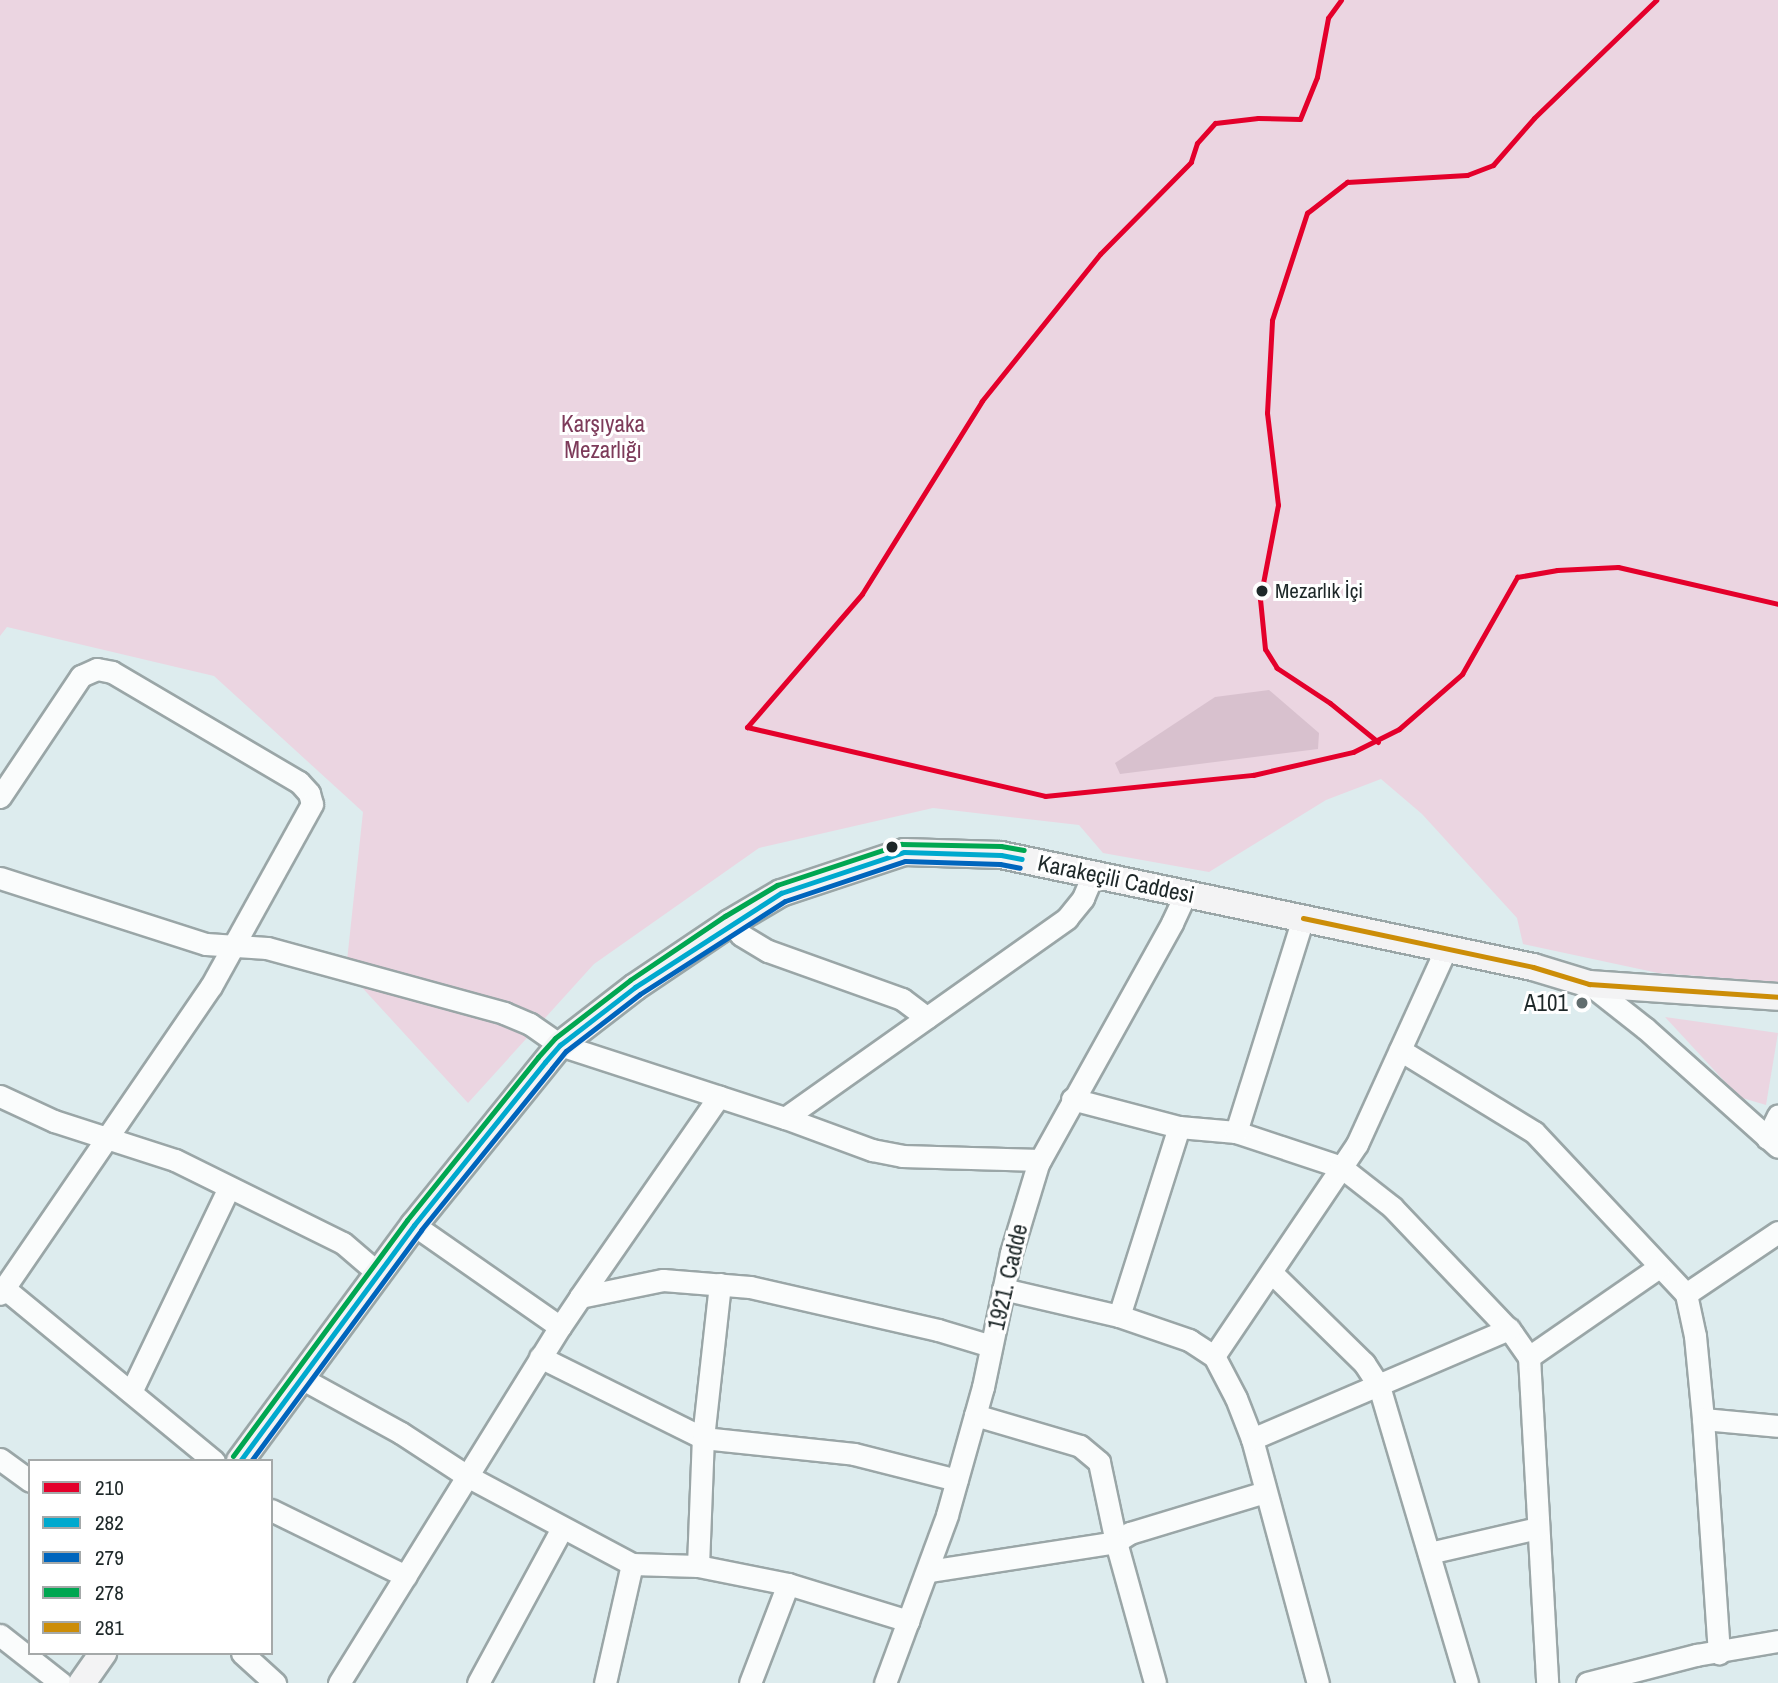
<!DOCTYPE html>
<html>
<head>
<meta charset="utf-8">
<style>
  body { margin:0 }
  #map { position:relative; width:1778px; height:1683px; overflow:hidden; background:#ddecee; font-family:"Archivo Narrow",sans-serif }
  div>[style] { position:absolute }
  .green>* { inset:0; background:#ebd5e1 }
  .forest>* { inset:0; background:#d8c1ce }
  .roads { filter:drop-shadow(2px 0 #9aa6a7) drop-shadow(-2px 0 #9aa6a7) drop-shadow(0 2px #9aa6a7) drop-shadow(0 -2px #9aa6a7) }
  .minor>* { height:21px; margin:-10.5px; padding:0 10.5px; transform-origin:10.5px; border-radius:10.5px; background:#fafcfc }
  .major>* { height:26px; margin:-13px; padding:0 13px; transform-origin:13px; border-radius:13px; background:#f3f3f4 }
  .bus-1>* { height:5px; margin:-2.5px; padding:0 2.5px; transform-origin:2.5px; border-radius:2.5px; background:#e4002b }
  .bus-2>* { height:5px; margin:-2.5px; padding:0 2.5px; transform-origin:2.5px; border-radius:2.5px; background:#00a9ce }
  .bus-3>* { height:5px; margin:-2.5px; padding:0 2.5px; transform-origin:2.5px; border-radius:2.5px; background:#0065bd }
  .bus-4>* { height:5px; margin:-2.5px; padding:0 2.5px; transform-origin:2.5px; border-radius:2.5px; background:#00a651 }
  .bus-5>* { height:5px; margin:-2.5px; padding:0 2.5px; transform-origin:2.5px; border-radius:2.5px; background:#cc8d08 }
  .dots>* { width:19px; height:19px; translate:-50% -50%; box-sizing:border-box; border:4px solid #fff; border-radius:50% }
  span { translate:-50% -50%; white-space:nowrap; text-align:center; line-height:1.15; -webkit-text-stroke:6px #fff; paint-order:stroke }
  .bus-label { font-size:21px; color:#1e2829 }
  .left { translate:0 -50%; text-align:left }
  .park-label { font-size:23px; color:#7d3b5a }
  .street-label { font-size:23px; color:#1e2829 }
  .poi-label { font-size:23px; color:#1e2829 }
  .right { translate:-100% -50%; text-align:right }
  .legend { position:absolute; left:28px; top:1459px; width:245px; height:196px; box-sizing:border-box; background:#fff; border:2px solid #a5a9a9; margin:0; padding:9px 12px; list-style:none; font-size:21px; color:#1e2829 }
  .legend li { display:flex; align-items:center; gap:14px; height:35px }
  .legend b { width:35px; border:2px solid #a5a9a9 }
</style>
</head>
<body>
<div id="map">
  <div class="green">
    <div style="clip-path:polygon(0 0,1778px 0,1778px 982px,1658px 973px,1523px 944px,1517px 918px,1422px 814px,1381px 779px,1326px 800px,1209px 872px,1103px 853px,1079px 825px,933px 808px,759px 848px,594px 964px,468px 1103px,346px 970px,363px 812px,214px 676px,7px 627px,0 636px)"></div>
    <div style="clip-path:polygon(1665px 1017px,1778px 1033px,1766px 1105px,1739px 1097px)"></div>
  </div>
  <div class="forest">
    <div style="clip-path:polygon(1269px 690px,1319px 733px,1318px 749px,1120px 774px,1115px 763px,1215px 697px)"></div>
  </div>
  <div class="roads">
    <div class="minor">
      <div style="left:0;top:797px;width:146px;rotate:-56.2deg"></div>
      <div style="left:81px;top:676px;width:17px;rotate:-24deg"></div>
      <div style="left:97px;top:669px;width:15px;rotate:11deg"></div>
      <div style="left:112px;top:672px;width:217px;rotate:30.5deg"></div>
      <div style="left:299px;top:782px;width:15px;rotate:48deg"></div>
      <div style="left:309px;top:793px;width:11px;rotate:75deg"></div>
      <div style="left:312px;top:804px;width:208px;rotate:119deg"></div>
      <div style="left:211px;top:986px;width:373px;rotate:124.4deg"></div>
      <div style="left:0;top:878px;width:216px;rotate:17.8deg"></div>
      <div style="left:206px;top:944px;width:61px;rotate:3.8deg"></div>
      <div style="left:267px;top:948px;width:246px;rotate:15.3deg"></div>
      <div style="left:504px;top:1013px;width:28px;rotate:23deg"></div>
      <div style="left:530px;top:1024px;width:37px;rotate:35deg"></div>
      <div style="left:560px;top:1045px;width:237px;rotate:18deg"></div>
      <div style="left:785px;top:1118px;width:93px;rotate:20.2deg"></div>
      <div style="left:872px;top:1150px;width:31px;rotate:11deg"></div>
      <div style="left:902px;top:1156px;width:138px;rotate:1.7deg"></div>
      <div style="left:730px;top:923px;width:16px;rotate:47deg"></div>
      <div style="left:741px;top:935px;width:31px;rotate:31deg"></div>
      <div style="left:768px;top:951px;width:142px;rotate:19.7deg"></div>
      <div style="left:902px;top:999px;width:31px;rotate:37deg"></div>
      <div style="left:1589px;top:984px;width:71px;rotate:38.2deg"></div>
      <div style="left:1645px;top:1028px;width:178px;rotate:41.8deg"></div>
      <div style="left:1400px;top:1050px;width:157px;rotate:31.5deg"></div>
      <div style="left:1534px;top:1132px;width:222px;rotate:46.8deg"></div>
      <div style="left:1686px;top:1294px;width:43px;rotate:77.9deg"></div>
      <div style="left:1695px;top:1336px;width:83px;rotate:84.5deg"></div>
      <div style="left:1703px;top:1419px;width:235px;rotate:86.1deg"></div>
      <div style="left:0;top:1096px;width:60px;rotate:24.8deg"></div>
      <div style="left:54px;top:1121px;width:127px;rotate:17.9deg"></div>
      <div style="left:175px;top:1160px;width:187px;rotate:26.3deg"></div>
      <div style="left:343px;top:1243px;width:48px;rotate:40.7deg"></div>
      <div style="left:1072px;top:1099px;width:111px;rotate:14.7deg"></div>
      <div style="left:1179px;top:1127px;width:57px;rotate:5deg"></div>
      <div style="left:1236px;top:1132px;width:111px;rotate:18.4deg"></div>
      <div style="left:1341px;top:1167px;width:65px;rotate:38.1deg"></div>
      <div style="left:1392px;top:1207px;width:174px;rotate:46.4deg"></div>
      <div style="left:1512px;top:1333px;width:29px;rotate:55deg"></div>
      <div style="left:1529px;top:1357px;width:326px;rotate:86.8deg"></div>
      <div style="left:785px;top:1118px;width:346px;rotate:-35.3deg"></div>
      <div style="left:1067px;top:918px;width:26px;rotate:-51deg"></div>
      <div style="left:1083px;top:898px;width:26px;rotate:-67deg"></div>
      <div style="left:1236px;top:1132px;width:224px;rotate:-72.6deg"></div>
      <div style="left:1767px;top:1138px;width:25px;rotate:-64deg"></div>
      <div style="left:414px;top:1225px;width:178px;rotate:34.9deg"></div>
      <div style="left:560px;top:1327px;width:36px;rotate:-56deg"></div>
      <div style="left:580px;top:1297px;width:85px;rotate:-11.6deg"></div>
      <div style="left:663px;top:1280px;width:87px;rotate:4.6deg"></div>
      <div style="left:750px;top:1287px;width:193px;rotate:12.9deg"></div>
      <div style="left:938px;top:1330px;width:55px;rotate:16.8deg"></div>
      <div style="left:1272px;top:1273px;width:129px;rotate:44.4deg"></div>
      <div style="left:1364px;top:1363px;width:27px;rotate:57deg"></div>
      <div style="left:1379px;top:1386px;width:310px;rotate:73.5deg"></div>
      <div style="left:4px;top:1288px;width:272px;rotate:39.5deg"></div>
      <div style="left:1003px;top:1289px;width:119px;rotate:13.1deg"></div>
      <div style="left:1119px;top:1316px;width:74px;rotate:18.9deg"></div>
      <div style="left:1189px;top:1340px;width:30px;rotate:33deg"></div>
      <div style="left:1214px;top:1356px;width:47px;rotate:62.4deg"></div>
      <div style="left:1236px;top:1398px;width:44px;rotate:68.7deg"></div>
      <div style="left:1252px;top:1439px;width:253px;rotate:74.9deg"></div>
      <div style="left:1686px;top:1294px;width:111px;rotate:-34deg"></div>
      <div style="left:580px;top:1297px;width:244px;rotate:-55.3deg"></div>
      <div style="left:1119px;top:1316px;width:198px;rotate:-72.4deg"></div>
      <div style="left:1214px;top:1356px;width:256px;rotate:-56deg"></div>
      <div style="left:1357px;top:1144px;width:214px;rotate:-65.5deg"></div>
      <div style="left:540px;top:1357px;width:182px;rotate:26.4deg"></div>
      <div style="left:703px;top:1438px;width:152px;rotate:6deg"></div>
      <div style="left:854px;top:1454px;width:106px;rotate:14.2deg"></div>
      <div style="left:1529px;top:1357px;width:158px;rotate:-34.7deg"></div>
      <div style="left:301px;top:1378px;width:114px;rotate:28.8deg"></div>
      <div style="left:401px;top:1433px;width:79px;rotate:33.1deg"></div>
      <div style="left:467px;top:1476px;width:187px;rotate:28.1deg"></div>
      <div style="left:632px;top:1564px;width:66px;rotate:1.7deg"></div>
      <div style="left:698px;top:1566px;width:92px;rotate:11.3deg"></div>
      <div style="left:788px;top:1584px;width:126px;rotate:17.1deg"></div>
      <div style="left:131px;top:1392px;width:227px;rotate:-64.4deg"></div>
      <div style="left:975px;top:1415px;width:109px;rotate:16.4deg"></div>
      <div style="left:1080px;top:1446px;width:25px;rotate:40deg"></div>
      <div style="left:1099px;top:1462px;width:82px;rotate:78deg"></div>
      <div style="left:1116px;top:1542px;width:146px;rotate:74.5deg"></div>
      <div style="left:1703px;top:1419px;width:75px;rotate:5.3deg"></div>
      <div style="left:1252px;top:1439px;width:280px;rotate:-23.2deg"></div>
      <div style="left:0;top:1459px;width:37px;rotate:36deg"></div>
      <div style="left:271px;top:1510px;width:150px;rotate:26.1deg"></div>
      <div style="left:1429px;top:1553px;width:111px;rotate:-13deg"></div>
      <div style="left:698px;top:1566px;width:128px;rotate:-87.8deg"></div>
      <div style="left:703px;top:1438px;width:155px;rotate:-83.7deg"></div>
      <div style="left:929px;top:1571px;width:189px;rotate:-8.8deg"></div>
      <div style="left:1116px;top:1542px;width:17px;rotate:-33deg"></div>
      <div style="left:1130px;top:1533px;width:141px;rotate:-16.9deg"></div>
      <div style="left:0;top:1635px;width:78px;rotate:38.2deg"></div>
      <div style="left:242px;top:1653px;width:45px;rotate:42.3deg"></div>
      <div style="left:339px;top:1683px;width:419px;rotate:-58.2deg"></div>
      <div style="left:478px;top:1683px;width:176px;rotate:-61.5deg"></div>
      <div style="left:605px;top:1683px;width:122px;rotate:-77.2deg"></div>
      <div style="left:750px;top:1683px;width:106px;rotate:-69deg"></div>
      <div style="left:885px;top:1683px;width:179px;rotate:-69.7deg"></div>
      <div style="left:947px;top:1515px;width:133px;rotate:-74.3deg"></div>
      <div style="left:983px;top:1387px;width:137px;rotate:-78.2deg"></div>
      <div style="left:1011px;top:1253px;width:93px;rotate:-73.1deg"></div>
      <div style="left:1038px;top:1164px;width:276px;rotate:-60.9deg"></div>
      <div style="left:1172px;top:923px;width:33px;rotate:-65deg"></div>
      <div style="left:1587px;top:1683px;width:113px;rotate:-14.4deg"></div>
      <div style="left:1696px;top:1655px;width:83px;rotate:-9.7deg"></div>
    </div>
    <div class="major">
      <div style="left:240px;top:1461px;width:293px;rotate:-53.6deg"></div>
      <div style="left:414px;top:1225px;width:232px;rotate:-51deg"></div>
      <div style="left:560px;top:1045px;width:95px;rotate:-37.7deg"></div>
      <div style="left:635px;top:987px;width:115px;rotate:-34deg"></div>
      <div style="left:730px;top:923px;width:59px;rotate:-30.5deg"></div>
      <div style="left:781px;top:893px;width:130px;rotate:-18.4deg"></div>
      <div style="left:904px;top:852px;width:97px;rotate:1.8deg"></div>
      <div style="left:1001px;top:855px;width:544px;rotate:11.89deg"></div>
      <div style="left:1533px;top:967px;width:59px;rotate:16.9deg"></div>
      <div style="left:1589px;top:984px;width:189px;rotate:3.9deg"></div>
      <div style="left:82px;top:1683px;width:37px;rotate:-55deg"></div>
    </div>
  </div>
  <div class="bus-1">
    <div style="left:1341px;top:0;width:22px;rotate:126deg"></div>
    <div style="left:1328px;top:18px;width:60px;rotate:100.6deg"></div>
    <div style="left:1317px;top:77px;width:45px;rotate:112deg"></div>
    <div style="left:1300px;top:119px;width:42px;rotate:-178.6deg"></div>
    <div style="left:1258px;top:118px;width:43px;rotate:173.4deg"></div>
    <div style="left:1215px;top:123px;width:27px;rotate:132deg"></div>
    <div style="left:1197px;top:143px;width:20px;rotate:108deg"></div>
    <div style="left:1191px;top:162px;width:129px;rotate:134.7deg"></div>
    <div style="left:1100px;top:254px;width:189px;rotate:128.8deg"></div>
    <div style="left:982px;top:401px;width:227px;rotate:121.9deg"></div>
    <div style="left:862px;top:594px;width:176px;rotate:130.8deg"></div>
    <div style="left:747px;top:727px;width:306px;rotate:13deg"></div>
    <div style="left:1045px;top:796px;width:209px;rotate:-5.8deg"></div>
    <div style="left:1253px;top:775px;width:103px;rotate:-13deg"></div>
    <div style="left:1353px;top:752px;width:51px;rotate:-26.6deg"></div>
    <div style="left:1399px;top:729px;width:84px;rotate:-41.1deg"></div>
    <div style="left:1462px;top:674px;width:112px;rotate:-60.4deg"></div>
    <div style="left:1517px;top:577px;width:41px;rotate:-9.9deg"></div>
    <div style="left:1557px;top:570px;width:61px;rotate:-2.8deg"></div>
    <div style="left:1618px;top:567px;width:164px;rotate:13deg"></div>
    <div style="left:1378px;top:742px;width:62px;rotate:-140.9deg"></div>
    <div style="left:1330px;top:703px;width:64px;rotate:-146.6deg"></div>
    <div style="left:1277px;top:668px;width:22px;rotate:-122deg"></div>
    <div style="left:1265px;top:649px;width:50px;rotate:-95.7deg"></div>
    <div style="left:1260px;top:599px;width:96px;rotate:-79.2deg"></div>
    <div style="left:1278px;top:505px;width:93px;rotate:-96.8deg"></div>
    <div style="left:1267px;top:413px;width:93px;rotate:-86.9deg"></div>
    <div style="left:1272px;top:320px;width:113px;rotate:-71.9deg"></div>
    <div style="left:1307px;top:213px;width:51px;rotate:-37.8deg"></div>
    <div style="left:1347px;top:182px;width:120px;rotate:-3.3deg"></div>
    <div style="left:1467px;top:175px;width:28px;rotate:-21deg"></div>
    <div style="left:1493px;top:165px;width:62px;rotate:-48.9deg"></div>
    <div style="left:1534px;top:118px;width:170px;rotate:-44deg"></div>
  </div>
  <div class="bus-2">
    <div style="left:240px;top:1461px;width:293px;rotate:-53.6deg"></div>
    <div style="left:414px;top:1225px;width:209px;rotate:-51.2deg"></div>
    <div style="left:545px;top:1062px;width:23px;rotate:-49deg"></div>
    <div style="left:560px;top:1045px;width:95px;rotate:-37.7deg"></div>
    <div style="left:635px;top:987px;width:174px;rotate:-32.8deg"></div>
    <div style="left:781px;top:893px;width:130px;rotate:-18.4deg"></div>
    <div style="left:904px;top:852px;width:97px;rotate:1.8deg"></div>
    <div style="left:1001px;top:855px;width:21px;rotate:11deg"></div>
  </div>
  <div class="bus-3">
    <div style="left:251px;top:1461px;width:287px;rotate:-53.6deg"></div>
    <div style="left:421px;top:1230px;width:208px;rotate:-51deg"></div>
    <div style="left:552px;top:1068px;width:22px;rotate:-51deg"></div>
    <div style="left:566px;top:1051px;width:93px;rotate:-37.6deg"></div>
    <div style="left:640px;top:994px;width:172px;rotate:-32.7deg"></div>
    <div style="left:785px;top:901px;width:126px;rotate:-18.4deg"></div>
    <div style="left:905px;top:861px;width:95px;rotate:1.8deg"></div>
    <div style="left:1000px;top:864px;width:20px;rotate:11deg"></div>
  </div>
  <div class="bus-4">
    <div style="left:233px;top:1456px;width:293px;rotate:-53.6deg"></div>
    <div style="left:407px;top:1220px;width:209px;rotate:-51.2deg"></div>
    <div style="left:538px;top:1057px;width:25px;rotate:-48deg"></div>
    <div style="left:555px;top:1038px;width:95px;rotate:-37.7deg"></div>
    <div style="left:630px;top:980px;width:115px;rotate:-34deg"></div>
    <div style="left:725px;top:916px;width:61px;rotate:-30.8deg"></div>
    <div style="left:777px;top:885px;width:131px;rotate:-18.3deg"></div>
    <div style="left:901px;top:844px;width:100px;rotate:1.1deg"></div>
    <div style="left:1001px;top:846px;width:23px;rotate:10deg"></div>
  </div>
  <div class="bus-5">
    <div style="left:1303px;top:918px;width:235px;rotate:12deg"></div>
    <div style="left:1533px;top:967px;width:59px;rotate:16.9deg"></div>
    <div style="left:1589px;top:984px;width:189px;rotate:3.9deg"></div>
  </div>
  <div class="dots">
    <div style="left:1262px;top:591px;background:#1e2829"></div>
    <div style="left:892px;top:847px;background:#1e2829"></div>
    <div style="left:1582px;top:1003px;background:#616d6e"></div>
  </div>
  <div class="bus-label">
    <span class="left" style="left:1275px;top:591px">Mezarlık İçi</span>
  </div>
  <div class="park-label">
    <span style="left:603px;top:437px">Karşıyaka<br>Mezarlığı</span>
  </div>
  <div class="street-label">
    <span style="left:1116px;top:879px;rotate:12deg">Karakeçili Caddesi</span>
    <span style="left:1008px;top:1277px;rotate:-77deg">1921. Cadde</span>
  </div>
  <div class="poi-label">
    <span class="right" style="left:1568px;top:1003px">A101</span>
  </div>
  <ul class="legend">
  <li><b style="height:9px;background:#e4002b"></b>210</li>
  <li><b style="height:9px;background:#00a9ce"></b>282</li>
  <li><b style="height:9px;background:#0065bd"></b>279</li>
  <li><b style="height:9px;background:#00a651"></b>278</li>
  <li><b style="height:9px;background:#cc8d08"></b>281</li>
  </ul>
</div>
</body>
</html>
